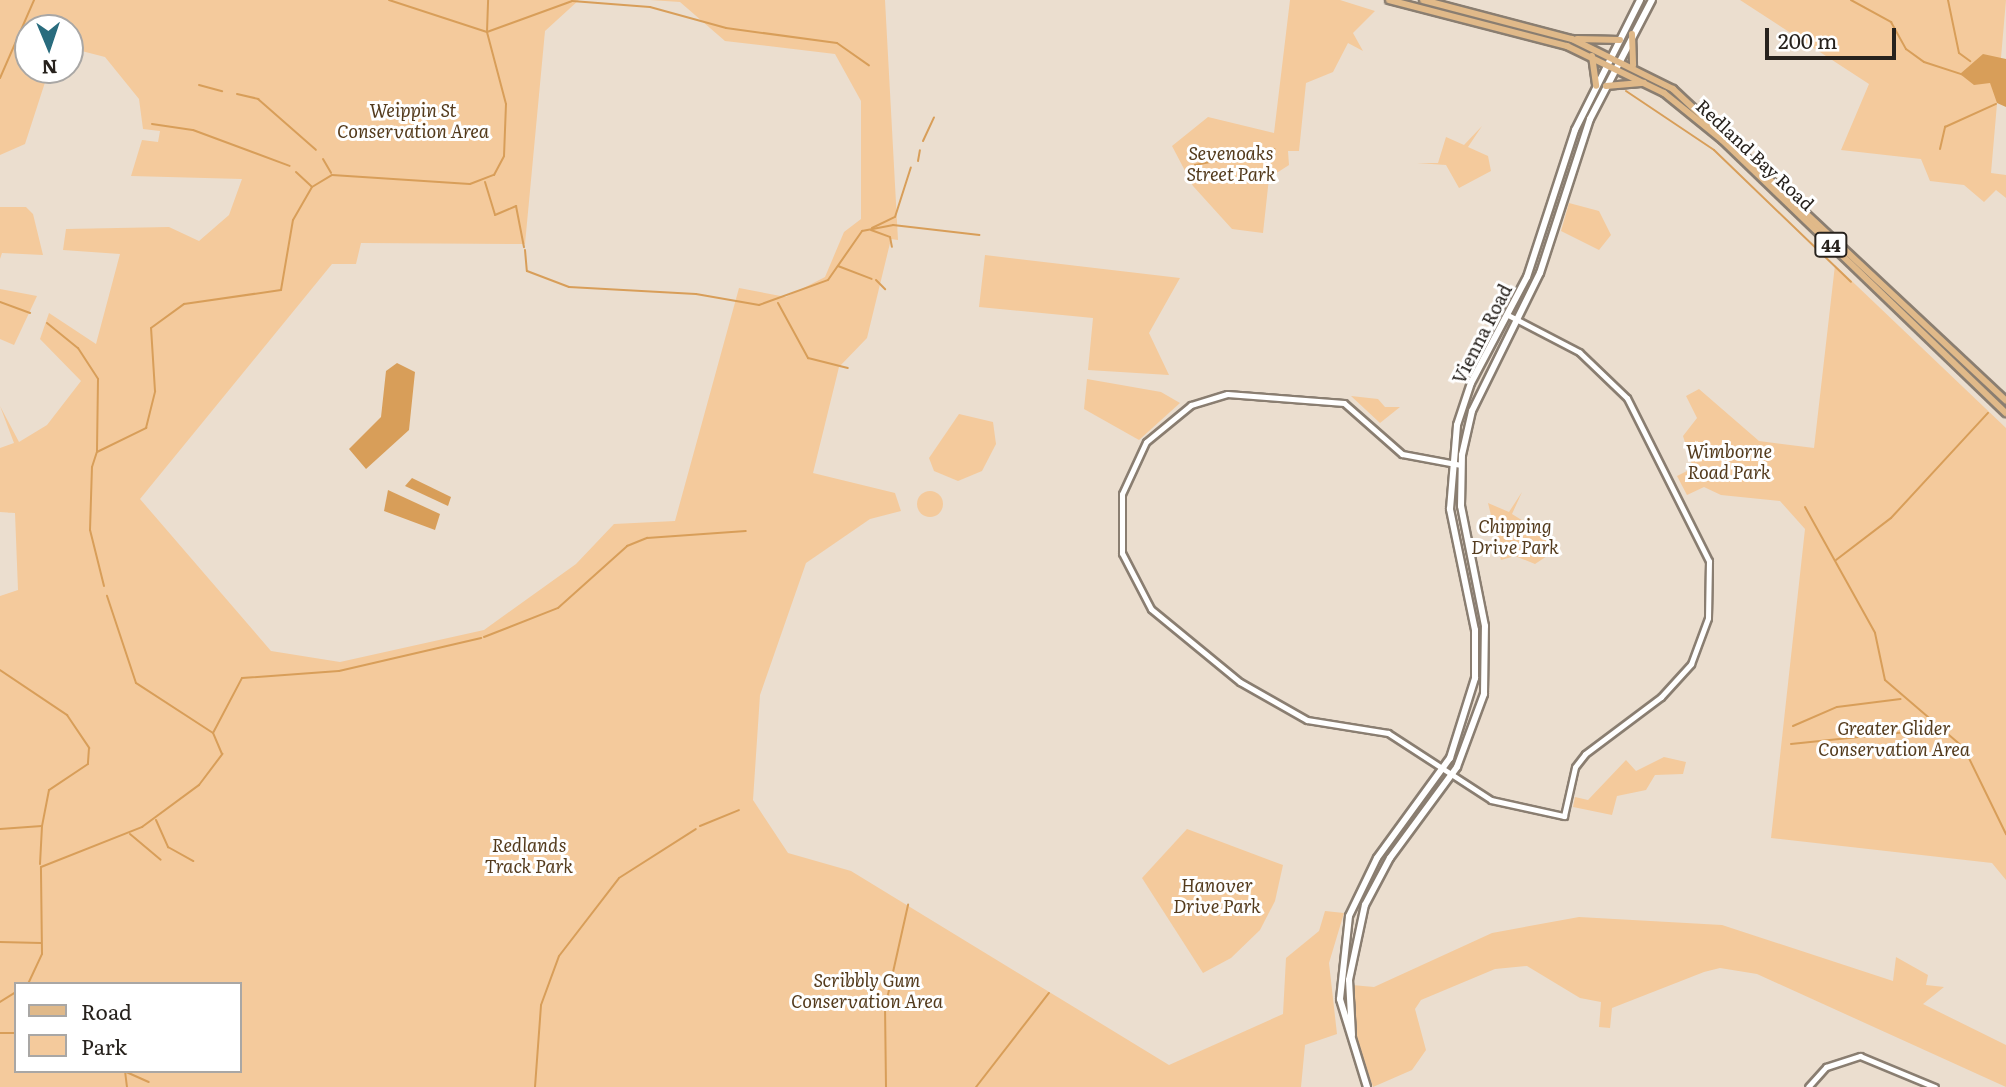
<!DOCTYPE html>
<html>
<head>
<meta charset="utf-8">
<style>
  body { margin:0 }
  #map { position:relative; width:2006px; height:1087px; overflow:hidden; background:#ebdecf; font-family:Literata,serif }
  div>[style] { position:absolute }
  .green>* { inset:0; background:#f4ca9c }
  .round { border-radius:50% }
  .water>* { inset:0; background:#d89e59 }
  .stream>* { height:2px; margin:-1px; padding:0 1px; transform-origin:1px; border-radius:1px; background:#d89e59 }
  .roads { filter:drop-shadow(2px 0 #8a7e71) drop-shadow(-2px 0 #8a7e71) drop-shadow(0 2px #8a7e71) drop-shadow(0 -2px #8a7e71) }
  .tertiary>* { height:5px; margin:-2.5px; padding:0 2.5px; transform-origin:2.5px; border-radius:2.5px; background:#fff }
  .secondary>* { height:6px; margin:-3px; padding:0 3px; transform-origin:3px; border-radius:3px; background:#fff }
  .primary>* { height:6px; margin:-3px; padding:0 3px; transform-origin:3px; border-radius:3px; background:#e0b989 }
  span { translate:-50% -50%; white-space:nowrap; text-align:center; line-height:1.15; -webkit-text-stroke:6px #fff; paint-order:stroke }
  .shield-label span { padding:2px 5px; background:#fff; border:2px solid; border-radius:5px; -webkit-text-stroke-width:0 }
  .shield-label { font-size:16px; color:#27221d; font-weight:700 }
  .park-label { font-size:18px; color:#543b1d; font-style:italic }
  .street-label { font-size:18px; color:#27221d }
  .legend { position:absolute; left:14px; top:982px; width:228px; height:91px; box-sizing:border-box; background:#fff; border:2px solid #a9a7a5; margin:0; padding:9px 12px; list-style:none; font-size:21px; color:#27221d }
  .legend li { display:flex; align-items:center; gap:14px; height:35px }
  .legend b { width:35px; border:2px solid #a9a7a5 }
  .north { position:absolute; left:14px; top:14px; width:70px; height:70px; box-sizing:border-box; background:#fff; border:2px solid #a9a7a5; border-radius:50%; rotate:178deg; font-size:19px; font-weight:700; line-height:28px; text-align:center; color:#27221d }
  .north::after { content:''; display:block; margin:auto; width:24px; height:32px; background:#296c7e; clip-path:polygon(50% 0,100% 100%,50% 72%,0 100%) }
  .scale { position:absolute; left:1765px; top:28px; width:131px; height:32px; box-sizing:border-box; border:4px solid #27221d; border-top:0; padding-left:9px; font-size:21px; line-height:24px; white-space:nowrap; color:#27221d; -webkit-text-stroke:5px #fff; paint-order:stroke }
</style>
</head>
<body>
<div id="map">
  <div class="green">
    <div style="clip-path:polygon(evenodd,0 0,579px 0,545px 31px,525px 244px,361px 243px,356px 264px,332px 264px,140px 499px,271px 651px,340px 662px,484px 630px,576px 564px,614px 524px,675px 521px,739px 288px,786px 297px,825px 277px,844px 232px,861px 219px,861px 101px,835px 54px,725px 41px,680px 2px,650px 0,885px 0,898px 240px,891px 239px,867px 338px,839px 367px,813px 473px,895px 493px,901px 511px,870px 519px,806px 563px,760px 695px,753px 800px,788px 853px,851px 871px,1169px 1065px,1283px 1014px,1286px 958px,1319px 931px,1325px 911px,1344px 913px,1329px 963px,1337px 1034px,1305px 1045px,1301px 1087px,0 1087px,0 596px,18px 590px,15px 513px,0 512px,0 448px,14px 443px,0 406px,19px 442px,47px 425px,81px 381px,40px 339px,49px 313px,96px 344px,120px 254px,63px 250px,66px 229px,169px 227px,199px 241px,229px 215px,242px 179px,131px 176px,142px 140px,158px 142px,160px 131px,143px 129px,139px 99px,105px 57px,70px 48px,70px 28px,28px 28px,28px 70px,49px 70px,25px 144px,0 155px,0 0,16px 984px,240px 984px,240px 1071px,16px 1071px,16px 984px)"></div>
    <div style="clip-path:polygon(1290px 0,1340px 0,1375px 11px,1353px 33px,1363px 51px,1348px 43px,1333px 72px,1306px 83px,1299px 151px,1288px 151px,1289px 165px,1269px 178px,1263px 233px,1232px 229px,1193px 186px,1172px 146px,1208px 117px,1274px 133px)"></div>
    <div style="clip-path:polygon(1740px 0,2006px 0,1991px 173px,2006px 175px,2006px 198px,1996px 190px,1984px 202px,1964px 185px,1930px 181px,1921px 159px,1841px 150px,1869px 84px)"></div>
    <div style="clip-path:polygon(1482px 126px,1468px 147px,1488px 156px,1491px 171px,1459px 188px,1446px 165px,1417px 163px,1438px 163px,1446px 137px,1464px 145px)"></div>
    <div style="clip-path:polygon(1569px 203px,1599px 211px,1611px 235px,1599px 250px,1561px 231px)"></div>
    <div style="clip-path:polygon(0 207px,26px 207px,33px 214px,43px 255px,2px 253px,0 259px)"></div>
    <div style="clip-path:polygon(985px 255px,1180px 278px,1149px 333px,1169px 375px,1088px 370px,1093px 318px,979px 307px)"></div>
    <div style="clip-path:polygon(1835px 265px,2006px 428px,2006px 880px,1992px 863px,1771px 838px,1805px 529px,1780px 501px,1721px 495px,1704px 487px,1687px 495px,1677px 476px,1693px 468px,1683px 436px,1697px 418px,1686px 396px,1699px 389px,1759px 441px,1814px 448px)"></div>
    <div style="clip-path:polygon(0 289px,37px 296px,14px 345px,0 339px)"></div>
    <div style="clip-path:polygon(1087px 379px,1161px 392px,1180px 403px,1139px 440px,1084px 409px)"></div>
    <div style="clip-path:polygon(1351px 396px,1378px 399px,1385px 407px,1400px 407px,1380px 423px)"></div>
    <div style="clip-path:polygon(959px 414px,993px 422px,996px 444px,982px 471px,958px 481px,934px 471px,929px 458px)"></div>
    <div class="round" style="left:917px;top:491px;width:26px;height:26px"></div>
    <div style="clip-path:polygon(1522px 492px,1512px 514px,1552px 539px,1556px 550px,1535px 564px,1515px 556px,1501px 560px,1498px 547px,1476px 552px,1498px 544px,1488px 503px,1509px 512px)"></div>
    <div style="clip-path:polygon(1664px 757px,1686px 762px,1683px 774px,1655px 775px,1646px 790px,1617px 796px,1612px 815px,1573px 807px,1575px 797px,1588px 800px,1626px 760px,1636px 771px)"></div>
    <div style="clip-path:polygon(1187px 829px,1283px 865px,1275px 901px,1260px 930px,1231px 958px,1203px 973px,1142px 878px)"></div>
    <div style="clip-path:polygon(1579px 917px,1722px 925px,1893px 981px,1896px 957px,1928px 975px,1926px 985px,1944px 987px,1923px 1004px,2006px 1045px,2006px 1087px,1757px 974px,1720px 968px,1704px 972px,1612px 1008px,1610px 1028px,1599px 1027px,1601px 1002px,1580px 998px,1527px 966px,1495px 969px,1421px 1000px,1415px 1009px,1426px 1050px,1412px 1070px,1373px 1087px,1355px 1036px,1352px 985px,1374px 987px,1492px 933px)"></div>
  </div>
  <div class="water">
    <div style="clip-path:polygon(1983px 54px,2006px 59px,2006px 107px,1997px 103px,1990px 83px,1974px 85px,1960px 74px)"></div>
    <div style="clip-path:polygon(397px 363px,415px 372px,409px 430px,366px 469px,349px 449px,381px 417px,386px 371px)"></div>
    <div style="clip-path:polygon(412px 478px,451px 497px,448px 506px,405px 486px)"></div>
    <div style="clip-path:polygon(388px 490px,440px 514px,435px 530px,384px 511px)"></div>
  </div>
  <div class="stream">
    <div style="left:389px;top:0;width:103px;rotate:18.1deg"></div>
    <div style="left:487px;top:32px;width:90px;rotate:-20deg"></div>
    <div style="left:572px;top:1px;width:78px;rotate:4.4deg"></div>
    <div style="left:650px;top:7px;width:79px;rotate:15.4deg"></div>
    <div style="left:726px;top:28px;width:112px;rotate:7.7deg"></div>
    <div style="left:837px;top:43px;width:39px;rotate:35deg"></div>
    <div style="left:1851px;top:0;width:46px;rotate:28.8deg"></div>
    <div style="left:1891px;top:22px;width:31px;rotate:61deg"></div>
    <div style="left:1906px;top:49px;width:22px;rotate:36deg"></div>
    <div style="left:1924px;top:62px;width:40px;rotate:18deg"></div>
    <div style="left:1948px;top:0;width:54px;rotate:78.3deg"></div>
    <div style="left:1959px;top:53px;width:14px;rotate:36deg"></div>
    <div style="left:0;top:78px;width:85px;rotate:-66.4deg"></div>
    <div style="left:199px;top:85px;width:24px;rotate:15deg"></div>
    <div style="left:1626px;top:91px;width:106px;rotate:33.8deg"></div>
    <div style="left:1714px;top:150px;width:190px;rotate:43.9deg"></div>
    <div style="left:237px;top:94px;width:22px;rotate:13deg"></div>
    <div style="left:258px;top:99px;width:77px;rotate:41.3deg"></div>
    <div style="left:152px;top:124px;width:41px;rotate:8.3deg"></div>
    <div style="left:193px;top:130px;width:103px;rotate:20.4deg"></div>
    <div style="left:923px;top:141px;width:26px;rotate:-65deg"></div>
    <div style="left:1940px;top:149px;width:23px;rotate:-77deg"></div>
    <div style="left:1945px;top:127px;width:56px;rotate:-24.3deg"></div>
    <div style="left:323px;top:159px;width:16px;rotate:60deg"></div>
    <div style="left:918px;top:161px;width:11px;rotate:-80deg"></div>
    <div style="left:1195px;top:165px;width:81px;rotate:-11.4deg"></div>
    <div style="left:296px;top:172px;width:21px;rotate:43deg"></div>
    <div style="left:485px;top:182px;width:34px;rotate:73deg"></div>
    <div style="left:495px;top:215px;width:23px;rotate:-23deg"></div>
    <div style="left:516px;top:206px;width:42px;rotate:79deg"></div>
    <div style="left:872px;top:228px;width:25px;rotate:-26deg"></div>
    <div style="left:895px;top:217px;width:52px;rotate:-72.3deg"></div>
    <div style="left:871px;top:230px;width:20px;rotate:20deg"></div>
    <div style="left:890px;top:237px;width:10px;rotate:79deg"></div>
    <div style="left:525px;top:250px;width:21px;rotate:85deg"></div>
    <div style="left:527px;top:271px;width:45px;rotate:20.9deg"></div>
    <div style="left:569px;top:287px;width:127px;rotate:3.2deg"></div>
    <div style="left:696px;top:294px;width:64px;rotate:9.9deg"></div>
    <div style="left:759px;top:305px;width:73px;rotate:-19.9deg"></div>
    <div style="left:828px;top:280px;width:60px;rotate:-55.2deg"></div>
    <div style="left:862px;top:231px;width:32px;rotate:-11deg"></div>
    <div style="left:893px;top:225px;width:87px;rotate:6.6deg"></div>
    <div style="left:838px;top:266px;width:36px;rotate:21deg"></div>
    <div style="left:876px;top:280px;width:13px;rotate:45deg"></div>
    <div style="left:0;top:302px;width:32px;rotate:20deg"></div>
    <div style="left:778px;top:303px;width:63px;rotate:61.4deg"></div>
    <div style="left:808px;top:358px;width:41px;rotate:14deg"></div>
    <div style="left:47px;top:323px;width:40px;rotate:39deg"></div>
    <div style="left:78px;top:348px;width:37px;rotate:57deg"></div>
    <div style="left:98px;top:379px;width:72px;rotate:90.8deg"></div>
    <div style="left:1805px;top:507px;width:144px;rotate:60.9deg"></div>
    <div style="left:1875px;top:633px;width:48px;rotate:78deg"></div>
    <div style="left:1885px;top:680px;width:104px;rotate:40.7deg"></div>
    <div style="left:1964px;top:748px;width:96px;rotate:64deg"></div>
    <div style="left:1836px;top:560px;width:69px;rotate:-37.4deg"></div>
    <div style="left:1891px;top:518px;width:143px;rotate:-47.3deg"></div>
    <div style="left:104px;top:586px;width:58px;rotate:-104deg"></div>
    <div style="left:90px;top:530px;width:63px;rotate:-88.2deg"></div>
    <div style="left:92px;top:467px;width:16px;rotate:-72deg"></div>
    <div style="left:97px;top:452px;width:55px;rotate:-26.1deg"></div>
    <div style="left:146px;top:428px;width:38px;rotate:-76deg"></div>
    <div style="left:155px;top:391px;width:63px;rotate:-93.6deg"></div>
    <div style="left:151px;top:328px;width:41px;rotate:-36deg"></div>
    <div style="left:184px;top:304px;width:98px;rotate:-8.2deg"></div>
    <div style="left:281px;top:290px;width:71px;rotate:-80.3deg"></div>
    <div style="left:293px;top:220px;width:38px;rotate:-60deg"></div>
    <div style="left:312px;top:187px;width:23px;rotate:-31deg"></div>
    <div style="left:332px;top:175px;width:138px;rotate:3.7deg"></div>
    <div style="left:470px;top:184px;width:26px;rotate:-21deg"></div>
    <div style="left:494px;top:175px;width:21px;rotate:-62deg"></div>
    <div style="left:504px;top:156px;width:52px;rotate:-87.8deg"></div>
    <div style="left:506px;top:104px;width:74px;rotate:-104.8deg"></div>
    <div style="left:487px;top:32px;width:32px;rotate:-88deg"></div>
    <div style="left:484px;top:637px;width:79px;rotate:-21.4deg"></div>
    <div style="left:558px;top:608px;width:93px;rotate:-41.9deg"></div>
    <div style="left:627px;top:546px;width:22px;rotate:-22deg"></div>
    <div style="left:647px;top:538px;width:99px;rotate:-4deg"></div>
    <div style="left:0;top:670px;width:81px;rotate:33.9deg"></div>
    <div style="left:67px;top:715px;width:40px;rotate:56deg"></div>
    <div style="left:89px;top:748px;width:16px;rotate:94deg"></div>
    <div style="left:88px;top:764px;width:47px;rotate:146.3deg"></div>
    <div style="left:49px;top:790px;width:37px;rotate:101deg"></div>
    <div style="left:1793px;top:726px;width:48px;rotate:-23.4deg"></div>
    <div style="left:1837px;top:707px;width:64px;rotate:-7.1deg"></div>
    <div style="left:213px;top:733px;width:62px;rotate:-62.2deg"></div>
    <div style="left:242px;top:678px;width:97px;rotate:-4.1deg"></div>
    <div style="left:339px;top:671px;width:146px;rotate:-13.1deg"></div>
    <div style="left:1791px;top:744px;width:155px;rotate:-5.9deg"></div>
    <div style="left:156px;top:820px;width:30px;rotate:66deg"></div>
    <div style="left:168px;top:847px;width:29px;rotate:29deg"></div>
    <div style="left:700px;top:826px;width:42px;rotate:-22.3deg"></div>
    <div style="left:0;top:829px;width:42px;rotate:-4.1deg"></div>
    <div style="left:42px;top:826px;width:38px;rotate:93deg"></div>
    <div style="left:130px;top:834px;width:40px;rotate:40deg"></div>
    <div style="left:0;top:942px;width:41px;rotate:1.4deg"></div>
    <div style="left:28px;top:984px;width:33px;rotate:-65deg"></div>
    <div style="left:42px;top:954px;width:87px;rotate:-90.7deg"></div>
    <div style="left:41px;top:867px;width:109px;rotate:-21.6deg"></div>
    <div style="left:142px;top:827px;width:71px;rotate:-36.4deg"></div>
    <div style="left:199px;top:785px;width:39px;rotate:-53deg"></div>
    <div style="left:222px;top:754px;width:23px;rotate:-113deg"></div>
    <div style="left:213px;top:733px;width:92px;rotate:-147deg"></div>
    <div style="left:136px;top:683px;width:92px;rotate:-108.4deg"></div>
    <div style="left:0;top:1002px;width:19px;rotate:-32deg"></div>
    <div style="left:0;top:1033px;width:16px"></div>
    <div style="left:124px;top:1071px;width:27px;rotate:24deg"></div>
    <div style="left:125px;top:1071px;width:16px;rotate:83deg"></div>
    <div style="left:535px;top:1087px;width:82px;rotate:-85.8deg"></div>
    <div style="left:541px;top:1005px;width:52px;rotate:-69.8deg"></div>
    <div style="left:559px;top:956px;width:98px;rotate:-52.4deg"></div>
    <div style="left:619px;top:878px;width:91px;rotate:-32.5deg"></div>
    <div style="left:886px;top:1087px;width:79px;rotate:-90.7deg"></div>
    <div style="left:885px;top:1008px;width:106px;rotate:-77.4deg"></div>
    <div style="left:976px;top:1087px;width:119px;rotate:-52.2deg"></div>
  </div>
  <div class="roads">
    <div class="tertiary">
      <div style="left:1461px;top:465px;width:60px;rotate:-169.4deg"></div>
      <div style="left:1402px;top:454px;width:77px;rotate:-138.7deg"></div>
      <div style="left:1344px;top:403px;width:117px;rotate:-175.6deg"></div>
      <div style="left:1227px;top:394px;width:38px;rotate:163deg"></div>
      <div style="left:1191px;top:405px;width:58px;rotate:140.6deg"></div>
      <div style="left:1146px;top:442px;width:57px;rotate:114.8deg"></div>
      <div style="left:1122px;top:494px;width:59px;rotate:90deg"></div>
      <div style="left:1122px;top:553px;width:63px;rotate:62.6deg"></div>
      <div style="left:1151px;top:609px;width:115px;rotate:39.4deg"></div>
      <div style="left:1240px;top:682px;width:77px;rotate:29.6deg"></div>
      <div style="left:1307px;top:720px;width:82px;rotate:9.1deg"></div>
      <div style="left:1388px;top:733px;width:123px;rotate:33deg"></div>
      <div style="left:1491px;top:800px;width:75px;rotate:12.4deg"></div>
      <div style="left:1564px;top:816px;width:50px;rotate:-77.3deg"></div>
      <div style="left:1575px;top:767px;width:16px;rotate:-52deg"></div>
      <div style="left:1585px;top:754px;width:95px;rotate:-36.9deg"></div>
      <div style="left:1661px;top:697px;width:45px;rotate:-47.7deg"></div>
      <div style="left:1691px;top:664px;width:49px;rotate:-69.7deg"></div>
      <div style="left:1708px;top:618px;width:57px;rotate:-89deg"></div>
      <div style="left:1709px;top:561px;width:182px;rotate:-116.7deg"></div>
      <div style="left:1627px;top:398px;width:66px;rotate:-136.2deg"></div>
      <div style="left:1579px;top:352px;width:80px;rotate:-152.5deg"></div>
      <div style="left:1808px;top:1087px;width:27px;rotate:-48deg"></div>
      <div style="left:1826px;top:1067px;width:36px;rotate:-18deg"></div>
      <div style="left:1860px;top:1056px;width:81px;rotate:22.5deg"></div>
    </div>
    <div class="secondary">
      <div style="left:1352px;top:1035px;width:55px;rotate:-93.1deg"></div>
      <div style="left:1349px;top:980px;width:77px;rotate:-78deg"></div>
      <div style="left:1365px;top:905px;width:53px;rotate:-62deg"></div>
      <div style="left:1390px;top:858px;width:113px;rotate:-53.6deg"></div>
      <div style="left:1457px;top:767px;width:78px;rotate:-69.7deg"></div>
      <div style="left:1484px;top:694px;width:68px;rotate:-89.2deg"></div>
      <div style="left:1485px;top:626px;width:122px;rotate:-101.3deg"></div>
      <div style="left:1461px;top:506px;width:51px;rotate:-88.9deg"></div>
      <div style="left:1462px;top:455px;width:45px;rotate:-77.2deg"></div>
      <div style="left:1472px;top:411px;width:154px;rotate:-63.8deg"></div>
      <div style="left:1540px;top:273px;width:162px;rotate:-72deg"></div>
      <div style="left:1590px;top:119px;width:134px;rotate:-62.5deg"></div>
      <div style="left:1367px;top:1087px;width:92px;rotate:-107.1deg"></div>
      <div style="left:1340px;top:999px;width:83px;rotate:-83.8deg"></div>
      <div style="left:1349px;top:916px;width:64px;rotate:-64.2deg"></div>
      <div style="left:1377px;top:858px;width:124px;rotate:-53.9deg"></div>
      <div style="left:1450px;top:758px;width:84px;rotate:-72.6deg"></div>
      <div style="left:1475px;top:678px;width:48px;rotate:-90deg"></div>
      <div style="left:1475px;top:630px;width:124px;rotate:-101.7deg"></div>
      <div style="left:1450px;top:509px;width:84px;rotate:-85.2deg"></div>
      <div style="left:1457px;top:425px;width:44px;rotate:-71.6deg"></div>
      <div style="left:1471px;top:383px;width:120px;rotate:-62.2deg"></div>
      <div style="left:1527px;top:277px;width:155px;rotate:-71.9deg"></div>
      <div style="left:1575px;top:130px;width:145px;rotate:-63.4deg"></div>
    </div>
    <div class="primary">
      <div style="left:1389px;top:0;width:184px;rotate:14.5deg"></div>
      <div style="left:1567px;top:46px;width:108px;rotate:25.9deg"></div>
      <div style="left:1664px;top:93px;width:75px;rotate:39deg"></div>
      <div style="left:1722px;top:140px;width:394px;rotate:43.9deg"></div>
      <div style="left:1423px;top:0;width:154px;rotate:14.7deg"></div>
      <div style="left:1572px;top:39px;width:113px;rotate:26.3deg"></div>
      <div style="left:1673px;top:89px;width:456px;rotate:43.1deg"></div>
      <div style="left:1632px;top:34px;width:31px;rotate:88deg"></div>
      <div style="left:1577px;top:39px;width:43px;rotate:1.3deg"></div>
      <div style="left:1592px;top:56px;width:30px;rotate:82deg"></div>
      <div style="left:1606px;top:86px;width:38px;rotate:-5deg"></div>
    </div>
  </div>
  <div class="shield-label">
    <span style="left:1831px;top:245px">44</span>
  </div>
  <div class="park-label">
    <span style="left:413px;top:121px">Weippin St<br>Conservation Area</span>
    <span style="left:1231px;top:164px">Sevenoaks<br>Street Park</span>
    <span style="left:1729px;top:462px">Wimborne<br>Road Park</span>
    <span style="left:1515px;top:537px">Chipping<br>Drive Park</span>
    <span style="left:1894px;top:739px">Greater Glider<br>Conservation Area</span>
    <span style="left:529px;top:856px">Redlands<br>Track Park</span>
    <span style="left:1217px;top:896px">Hanover<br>Drive Park</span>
    <span style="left:867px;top:991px">Scribbly Gum<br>Conservation Area</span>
  </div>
  <div class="street-label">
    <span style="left:1755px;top:155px;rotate:43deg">Redland Bay Road</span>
    <span style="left:1482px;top:334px;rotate:-63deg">Vienna Road</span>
  </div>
  <ul class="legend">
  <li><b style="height:9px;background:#e0b989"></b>Road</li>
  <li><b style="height:19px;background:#f4ca9c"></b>Park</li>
  </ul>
  <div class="north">N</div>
  <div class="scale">200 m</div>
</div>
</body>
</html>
